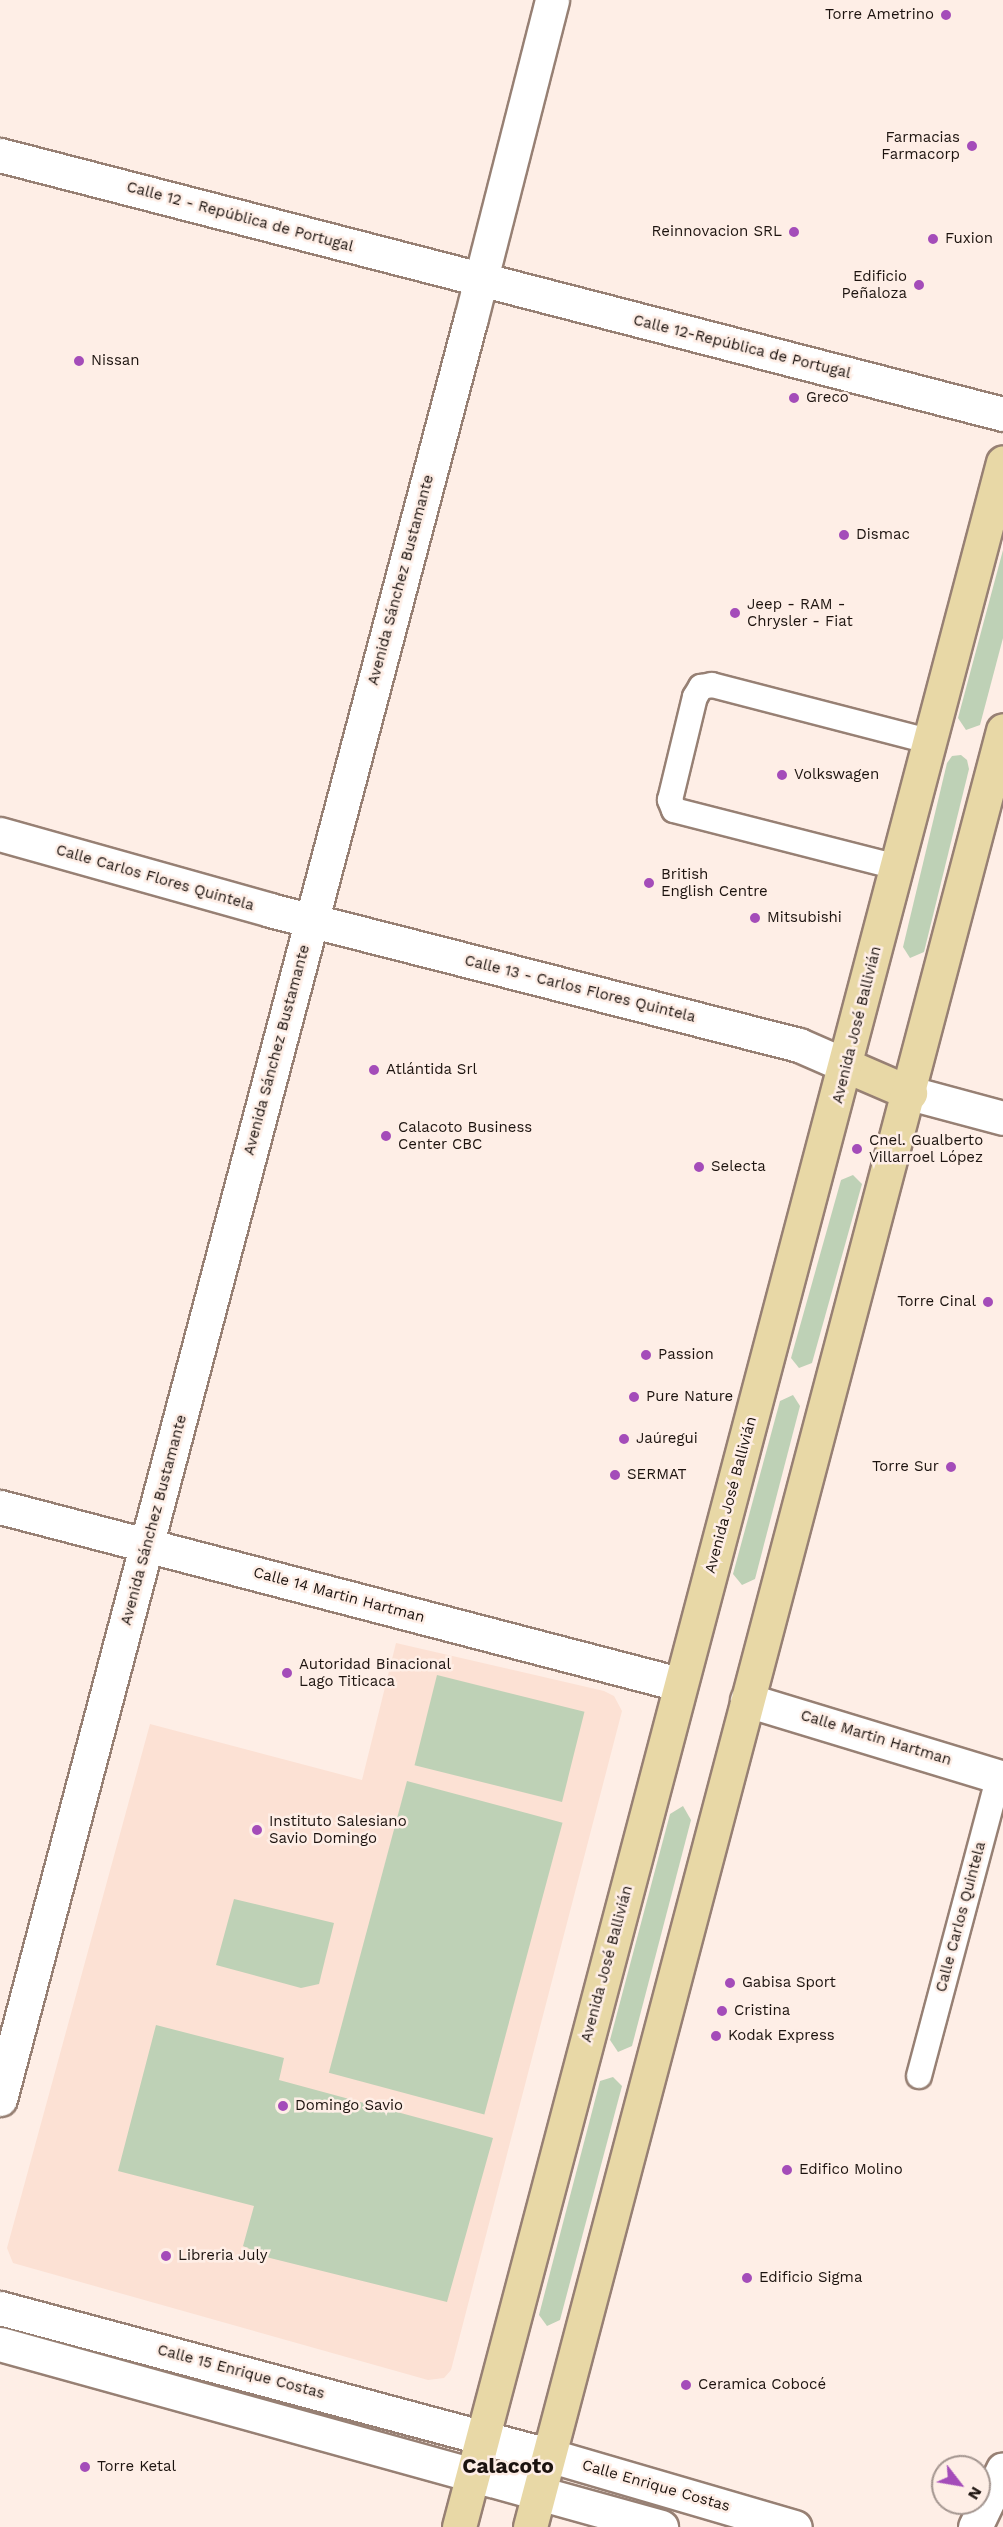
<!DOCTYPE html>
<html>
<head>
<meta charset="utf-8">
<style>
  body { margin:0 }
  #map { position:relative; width:1003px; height:2527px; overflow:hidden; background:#feeee6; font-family:"Work Sans",sans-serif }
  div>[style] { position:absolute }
  .built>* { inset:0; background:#fce1d4 }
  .green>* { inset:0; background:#bed1b6; transform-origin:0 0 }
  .roads { filter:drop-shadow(2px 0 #978074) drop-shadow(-2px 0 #978074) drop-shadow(0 2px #978074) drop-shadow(0 -2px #978074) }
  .service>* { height:24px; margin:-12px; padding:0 12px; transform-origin:12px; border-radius:12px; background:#fff }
  .minor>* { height:33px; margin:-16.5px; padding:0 16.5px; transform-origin:16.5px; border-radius:16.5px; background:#fff }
  .tertiary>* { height:33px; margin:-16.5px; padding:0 16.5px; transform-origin:16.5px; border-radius:16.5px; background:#fff }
  .secondary>* { height:33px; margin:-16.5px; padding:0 16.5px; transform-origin:16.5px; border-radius:16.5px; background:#fff }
  .primary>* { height:33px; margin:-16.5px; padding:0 16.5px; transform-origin:16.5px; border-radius:16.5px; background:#e8d8a6 }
  .dots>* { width:16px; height:16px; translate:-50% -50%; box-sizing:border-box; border:3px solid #feeee6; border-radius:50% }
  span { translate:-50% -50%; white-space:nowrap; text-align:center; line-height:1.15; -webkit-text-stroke:5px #feeee6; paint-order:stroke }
  .poi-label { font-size:15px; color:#1c130f }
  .right { translate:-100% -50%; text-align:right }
  .left { translate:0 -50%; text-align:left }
  .street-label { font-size:15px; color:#1c130f }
  .district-label { font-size:21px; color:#1c130f; font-weight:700 }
  .north { position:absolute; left:931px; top:2455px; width:60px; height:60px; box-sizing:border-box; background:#feeee6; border:2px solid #a49690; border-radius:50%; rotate:121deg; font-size:16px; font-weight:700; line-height:24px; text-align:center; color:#1c130f }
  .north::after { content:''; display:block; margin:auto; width:21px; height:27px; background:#a44cb9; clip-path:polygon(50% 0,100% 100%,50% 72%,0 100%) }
</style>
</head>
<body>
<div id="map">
  <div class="built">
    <div style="clip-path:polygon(396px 1643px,604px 1691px,614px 1696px,622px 1711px,451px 2370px,444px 2378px,428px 2380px,13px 2263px,7px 2248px,150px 1724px,362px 1780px)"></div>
  </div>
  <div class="green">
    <div style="clip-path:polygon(1003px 550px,1003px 638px,980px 725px,966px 730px,958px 718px)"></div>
    <div style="clip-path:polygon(961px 755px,967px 760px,969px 769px,924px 952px,910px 958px,903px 947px,947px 763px,952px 756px)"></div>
    <div style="clip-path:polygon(853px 1175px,862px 1184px,812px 1363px,799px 1368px,791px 1358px,841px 1180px)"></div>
    <div style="clip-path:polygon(793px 1395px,800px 1406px,755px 1579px,742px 1585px,733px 1574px,780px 1401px)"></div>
    <div style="left:437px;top:1675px;width:152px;height:93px;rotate:14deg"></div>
    <div style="left:407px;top:1781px;width:161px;height:302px;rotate:15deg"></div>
    <div style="clip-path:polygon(683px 1806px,691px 1820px,632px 2046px,618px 2052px,610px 2040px,670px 1814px)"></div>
    <div style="clip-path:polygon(234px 1899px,334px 1923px,319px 1984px,301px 1988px,216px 1965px)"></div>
    <div style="clip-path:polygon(156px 2025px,284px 2058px,279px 2080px,493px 2138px,447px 2302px,270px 2258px,243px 2246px,254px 2206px,118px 2171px)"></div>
    <div style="clip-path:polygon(613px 2077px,622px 2086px,560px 2320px,547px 2326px,539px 2315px,600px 2081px)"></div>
  </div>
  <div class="roads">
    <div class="service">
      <div style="left:897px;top:867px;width:230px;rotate:-165.7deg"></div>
      <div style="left:674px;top:810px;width:11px;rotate:-112deg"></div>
      <div style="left:670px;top:800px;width:106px;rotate:-76.4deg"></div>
      <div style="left:695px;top:697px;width:12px;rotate:-59deg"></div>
      <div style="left:701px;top:687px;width:11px;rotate:-10deg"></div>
      <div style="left:712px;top:685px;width:224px;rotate:14.5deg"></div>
      <div style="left:919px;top:2076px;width:310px;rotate:-75.1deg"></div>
    </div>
    <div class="minor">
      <div style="left:0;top:155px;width:1036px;rotate:14.48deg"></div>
      <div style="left:0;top:834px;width:280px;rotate:15.7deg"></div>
      <div style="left:270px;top:910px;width:546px;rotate:14.32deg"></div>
      <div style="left:799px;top:1045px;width:50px;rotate:23.5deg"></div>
      <div style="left:0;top:1507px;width:702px;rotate:14.61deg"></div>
      <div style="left:747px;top:1700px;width:268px;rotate:16.9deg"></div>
      <div style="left:0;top:2099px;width:1842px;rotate:-75.19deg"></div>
      <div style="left:471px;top:318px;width:328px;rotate:-75.7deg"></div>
    </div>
    <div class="tertiary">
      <div style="left:0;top:2308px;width:567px;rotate:15.02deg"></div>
      <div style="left:548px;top:2455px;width:257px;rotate:16.3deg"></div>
      <div style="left:0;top:2344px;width:686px;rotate:15.47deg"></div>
    </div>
    <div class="secondary">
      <div style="left:910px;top:1093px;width:96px;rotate:15deg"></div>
      <div style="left:975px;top:2527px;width:64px;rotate:-64.2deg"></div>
    </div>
    <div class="primary">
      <div style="left:845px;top:1065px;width:71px;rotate:23.3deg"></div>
      <div style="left:459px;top:2527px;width:2135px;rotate:-75.24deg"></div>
      <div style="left:530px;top:2527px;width:1858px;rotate:-75.25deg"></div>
    </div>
  </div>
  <div class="dots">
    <div style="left:946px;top:15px;background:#a44cb9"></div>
    <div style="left:972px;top:146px;background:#a44cb9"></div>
    <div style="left:794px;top:232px;background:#a44cb9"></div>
    <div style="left:933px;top:239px;background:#a44cb9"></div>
    <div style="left:919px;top:285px;background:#a44cb9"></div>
    <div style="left:79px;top:361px;background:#a44cb9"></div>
    <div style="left:794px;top:398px;background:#a44cb9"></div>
    <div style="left:844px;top:535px;background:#a44cb9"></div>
    <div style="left:735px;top:613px;background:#a44cb9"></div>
    <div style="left:782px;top:775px;background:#a44cb9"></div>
    <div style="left:649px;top:883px;background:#a44cb9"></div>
    <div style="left:755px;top:918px;background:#a44cb9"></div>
    <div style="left:374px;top:1070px;background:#a44cb9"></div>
    <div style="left:386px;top:1136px;background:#a44cb9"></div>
    <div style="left:857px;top:1149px;background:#a44cb9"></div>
    <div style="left:699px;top:1167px;background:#a44cb9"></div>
    <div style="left:988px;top:1302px;background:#a44cb9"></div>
    <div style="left:646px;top:1355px;background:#a44cb9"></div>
    <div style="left:634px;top:1397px;background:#a44cb9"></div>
    <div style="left:624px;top:1439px;background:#a44cb9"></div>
    <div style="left:951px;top:1467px;background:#a44cb9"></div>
    <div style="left:615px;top:1475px;background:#a44cb9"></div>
    <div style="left:287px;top:1673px;background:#a44cb9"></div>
    <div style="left:257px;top:1830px;background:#a44cb9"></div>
    <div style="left:730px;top:1983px;background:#a44cb9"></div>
    <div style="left:722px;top:2011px;background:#a44cb9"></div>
    <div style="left:716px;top:2036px;background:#a44cb9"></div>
    <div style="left:283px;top:2106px;background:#a44cb9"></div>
    <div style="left:787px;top:2170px;background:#a44cb9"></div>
    <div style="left:166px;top:2256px;background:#a44cb9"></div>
    <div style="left:747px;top:2278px;background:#a44cb9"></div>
    <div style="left:686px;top:2385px;background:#a44cb9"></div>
    <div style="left:85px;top:2467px;background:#a44cb9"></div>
  </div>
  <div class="poi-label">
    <span class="right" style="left:934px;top:15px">Torre Ametrino</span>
    <span class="right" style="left:960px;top:146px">Farmacias<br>Farmacorp</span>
    <span class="right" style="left:782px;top:232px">Reinnovacion SRL</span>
    <span class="left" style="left:945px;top:239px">Fuxion</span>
    <span class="right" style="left:907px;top:285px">Edificio<br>Peñaloza</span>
    <span class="left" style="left:91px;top:361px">Nissan</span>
    <span class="left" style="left:806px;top:398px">Greco</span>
    <span class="left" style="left:856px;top:535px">Dismac</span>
    <span class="left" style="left:747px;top:613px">Jeep - RAM -<br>Chrysler - Fiat</span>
    <span class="left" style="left:794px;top:775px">Volkswagen</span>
    <span class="left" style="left:661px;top:883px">British<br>English Centre</span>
    <span class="left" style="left:767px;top:918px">Mitsubishi</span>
    <span class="left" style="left:386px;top:1070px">Atlántida Srl</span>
    <span class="left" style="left:398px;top:1136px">Calacoto Business<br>Center CBC</span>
    <span class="left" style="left:869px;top:1149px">Cnel. Gualberto<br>Villarroel López</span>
    <span class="left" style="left:711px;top:1167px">Selecta</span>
    <span class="right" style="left:976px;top:1302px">Torre Cinal</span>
    <span class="left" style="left:658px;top:1355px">Passion</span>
    <span class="left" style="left:646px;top:1397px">Pure Nature</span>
    <span class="left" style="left:636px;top:1439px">Jaúregui</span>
    <span class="right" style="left:939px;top:1467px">Torre Sur</span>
    <span class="left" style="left:627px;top:1475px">SERMAT</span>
    <span class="left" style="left:299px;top:1673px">Autoridad Binacional<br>Lago Titicaca</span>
    <span class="left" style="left:269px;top:1830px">Instituto Salesiano<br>Savio Domingo</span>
    <span class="left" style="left:742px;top:1983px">Gabisa Sport</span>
    <span class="left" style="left:734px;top:2011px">Cristina</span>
    <span class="left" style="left:728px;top:2036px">Kodak Express</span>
    <span class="left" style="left:295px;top:2106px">Domingo Savio</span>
    <span class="left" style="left:799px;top:2170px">Edifico Molino</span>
    <span class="left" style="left:178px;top:2256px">Libreria July</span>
    <span class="left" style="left:759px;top:2278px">Edificio Sigma</span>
    <span class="left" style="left:698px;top:2385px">Ceramica Cobocé</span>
    <span class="left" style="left:97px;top:2467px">Torre Ketal</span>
  </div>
  <div class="street-label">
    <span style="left:240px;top:217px;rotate:15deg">Calle 12 - República de Portugal</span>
    <span style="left:742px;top:347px;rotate:14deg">Calle 12-República de Portugal</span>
    <span style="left:401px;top:580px;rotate:-75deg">Avenida Sánchez Bustamante</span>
    <span style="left:155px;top:878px;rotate:16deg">Calle Carlos Flores Quintela</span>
    <span style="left:580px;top:989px;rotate:14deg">Calle 13 - Carlos Flores Quintela</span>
    <span style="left:857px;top:1025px;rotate:-76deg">Avenida José Ballivián</span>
    <span style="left:277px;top:1050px;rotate:-75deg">Avenida Sánchez Bustamante</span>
    <span style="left:731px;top:1495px;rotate:-75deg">Avenida José Ballivián</span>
    <span style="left:154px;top:1520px;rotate:-75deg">Avenida Sánchez Bustamante</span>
    <span style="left:339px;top:1595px;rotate:15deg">Calle 14 Martin Hartman</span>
    <span style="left:876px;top:1738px;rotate:17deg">Calle Martin Hartman</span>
    <span style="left:961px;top:1917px;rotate:-75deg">Calle Carlos Quintela</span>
    <span style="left:607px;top:1964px;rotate:-75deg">Avenida José Ballivián</span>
    <span style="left:241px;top:2372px;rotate:15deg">Calle 15 Enrique Costas</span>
    <span style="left:656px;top:2486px;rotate:16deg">Calle Enrique Costas</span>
  </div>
  <div class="district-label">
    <span style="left:508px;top:2466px">Calacoto</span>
  </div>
  <div class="north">N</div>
</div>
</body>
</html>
